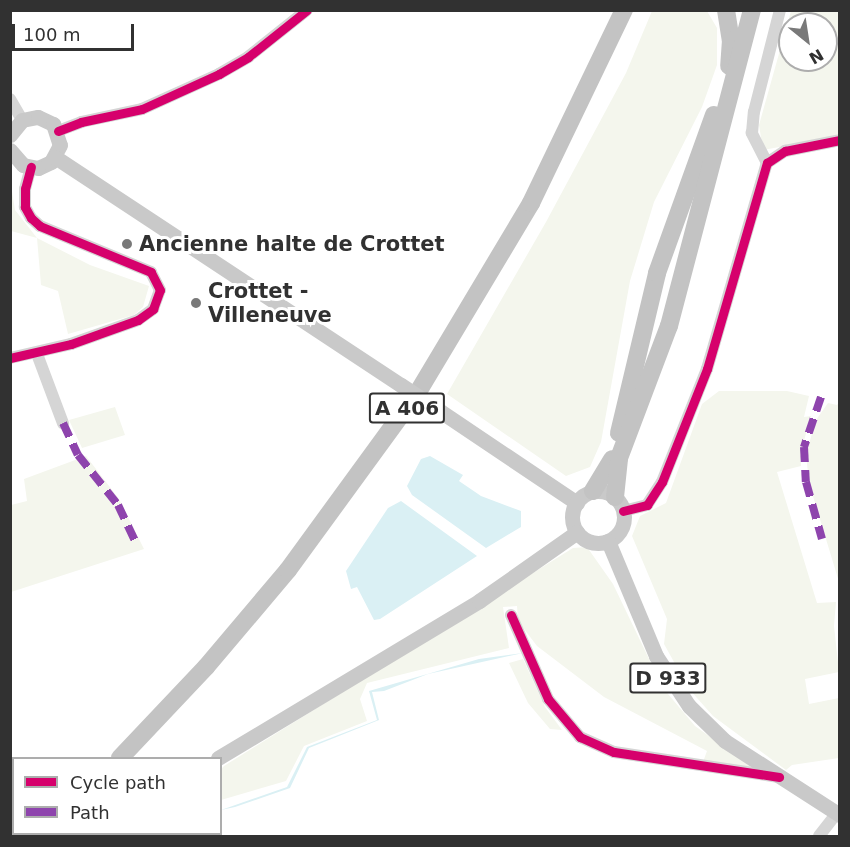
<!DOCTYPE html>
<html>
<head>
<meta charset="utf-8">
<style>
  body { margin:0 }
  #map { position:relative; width:850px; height:847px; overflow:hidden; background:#fff; font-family:"DejaVu Sans",sans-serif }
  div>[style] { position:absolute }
  .green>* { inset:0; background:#f4f6ed }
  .water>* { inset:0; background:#daf0f4 }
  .minor>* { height:12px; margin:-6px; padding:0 6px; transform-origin:6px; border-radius:6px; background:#d5d5d5 }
  .major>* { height:15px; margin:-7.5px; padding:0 7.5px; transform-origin:7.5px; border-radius:7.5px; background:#c9c9c9 }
  .major>.ring { margin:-7.5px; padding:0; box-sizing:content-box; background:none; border:15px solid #c9c9c9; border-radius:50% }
  .highway>* { height:18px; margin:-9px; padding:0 9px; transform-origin:9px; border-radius:9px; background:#c3c3c3 }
  .major-bridge>* { height:15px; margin:-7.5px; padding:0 7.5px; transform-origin:7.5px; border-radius:7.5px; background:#c9c9c9 }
  .quiet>* { height:8px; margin-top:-4px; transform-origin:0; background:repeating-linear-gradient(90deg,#8e44ad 0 15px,transparent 0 23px) }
  .cycleway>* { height:9px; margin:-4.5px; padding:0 4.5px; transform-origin:4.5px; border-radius:4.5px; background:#d6006c }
  .dots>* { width:16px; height:16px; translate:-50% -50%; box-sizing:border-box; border:3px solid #fff; border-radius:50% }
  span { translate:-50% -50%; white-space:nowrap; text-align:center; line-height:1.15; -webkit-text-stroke:6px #fff; paint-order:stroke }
  .shield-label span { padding:2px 4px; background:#fff; border:2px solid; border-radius:4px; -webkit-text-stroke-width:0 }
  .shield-label { font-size:20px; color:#313131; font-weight:700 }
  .poi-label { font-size:21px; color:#313131; font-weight:700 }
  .left { translate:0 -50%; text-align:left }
  .frame { position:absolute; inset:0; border:12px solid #313131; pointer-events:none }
  .legend { position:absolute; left:12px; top:757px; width:210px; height:78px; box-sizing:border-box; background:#fff; border:2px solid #adadad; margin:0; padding:8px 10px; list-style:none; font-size:18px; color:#313131 }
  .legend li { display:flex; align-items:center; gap:12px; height:30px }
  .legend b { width:30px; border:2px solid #adadad }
  .north { position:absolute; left:778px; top:12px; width:60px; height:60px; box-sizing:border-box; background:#fff; border:2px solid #adadad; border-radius:50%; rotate:150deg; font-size:16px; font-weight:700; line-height:24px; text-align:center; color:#313131 }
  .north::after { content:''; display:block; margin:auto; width:21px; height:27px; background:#797979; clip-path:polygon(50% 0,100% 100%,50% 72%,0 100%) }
  .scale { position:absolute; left:12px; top:24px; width:122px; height:27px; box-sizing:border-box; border:3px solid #313131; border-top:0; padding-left:8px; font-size:18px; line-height:21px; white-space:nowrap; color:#313131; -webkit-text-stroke:4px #fff; paint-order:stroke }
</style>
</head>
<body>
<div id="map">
  <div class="green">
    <div style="clip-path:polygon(652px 11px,707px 11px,717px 28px,717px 65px,702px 107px,654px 202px,630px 281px,601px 442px,590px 467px,566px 476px,447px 394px,546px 222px,626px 73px)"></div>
    <div style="clip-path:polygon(evenodd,791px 11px,839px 11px,839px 136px,763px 150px,759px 125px,791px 11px,790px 24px,826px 24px,826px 60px,790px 60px,790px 24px)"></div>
    <div style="clip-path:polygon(10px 179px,15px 210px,37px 238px,90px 265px,149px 286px,143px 307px,134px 315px,68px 334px,58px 291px,41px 285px,37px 238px,11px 231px)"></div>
    <div style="clip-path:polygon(719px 391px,787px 391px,809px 396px,804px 417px,811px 416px,801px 451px,801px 466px,777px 472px,817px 603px,836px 602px,834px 626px,839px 672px,805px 679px,809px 704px,839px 698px,839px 758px,792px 765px,786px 770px,713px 716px,689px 689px,664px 644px,667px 619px,632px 536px,640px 516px,666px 503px,702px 404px)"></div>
    <div style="clip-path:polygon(839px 402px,839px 582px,809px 483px,806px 454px,816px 420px,828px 403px,837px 405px)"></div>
    <div style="clip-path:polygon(115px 407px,125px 435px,82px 448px,69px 420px)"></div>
    <div style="clip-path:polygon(86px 456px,119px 499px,144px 549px,11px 592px,11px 505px,27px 501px,24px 479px)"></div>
    <div style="clip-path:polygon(587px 547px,613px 584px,663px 688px,695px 726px,756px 770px,703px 762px,707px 751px,604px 697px,537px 646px,518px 621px,517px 606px,503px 607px,509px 648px,367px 683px,360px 699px,367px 721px,304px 746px,286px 781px,221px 800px,221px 769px,224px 766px,573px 548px)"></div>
    <div style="clip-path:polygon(523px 659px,545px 707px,562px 730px,550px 729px,528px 703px,509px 663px)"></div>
  </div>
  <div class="water">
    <div style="clip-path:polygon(430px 456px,463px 475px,459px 481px,481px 496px,521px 511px,521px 527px,486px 548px,412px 495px,407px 486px,421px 459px)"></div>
    <div style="clip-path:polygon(401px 501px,477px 556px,380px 619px,374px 620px,357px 587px,351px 589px,346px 571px,388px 508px)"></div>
    <div style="clip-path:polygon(523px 653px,428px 674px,384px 691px,372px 692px,379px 720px,309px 748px,290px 788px,235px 807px,221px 810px,287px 787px,307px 747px,377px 720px,369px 691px,479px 659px)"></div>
  </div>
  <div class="minor">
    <div style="left:10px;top:99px;width:24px;rotate:60deg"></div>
    <div style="left:58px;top:131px;width:25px;rotate:-21deg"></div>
    <div style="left:81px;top:122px;width:62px;rotate:-12deg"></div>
    <div style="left:142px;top:109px;width:85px;rotate:-24.4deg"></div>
    <div style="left:219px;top:74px;width:34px;rotate:-30deg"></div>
    <div style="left:248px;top:57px;width:75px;rotate:-38.5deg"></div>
    <div style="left:767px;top:163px;width:34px;rotate:-117deg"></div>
    <div style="left:752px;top:133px;width:21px;rotate:-85deg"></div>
    <div style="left:754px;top:112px;width:105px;rotate:-75.7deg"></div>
    <div style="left:37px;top:354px;width:74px;rotate:69.4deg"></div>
    <div style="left:10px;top:358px;width:63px;rotate:-12.9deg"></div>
    <div style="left:71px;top:344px;width:71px;rotate:-19.7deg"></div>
    <div style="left:138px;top:320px;width:19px;rotate:-36deg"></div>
    <div style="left:153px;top:309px;width:20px;rotate:-70deg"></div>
    <div style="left:160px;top:290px;width:20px;rotate:-117deg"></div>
    <div style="left:151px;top:272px;width:120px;rotate:-157.5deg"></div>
    <div style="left:40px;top:226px;width:12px;rotate:-138deg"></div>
    <div style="left:31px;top:218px;width:13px;rotate:-119deg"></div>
    <div style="left:25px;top:207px;width:18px;rotate:-90deg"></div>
    <div style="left:25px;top:189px;width:23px;rotate:-75deg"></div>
    <div style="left:623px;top:511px;width:25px;rotate:-14deg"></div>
    <div style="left:647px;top:505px;width:27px;rotate:-57deg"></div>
    <div style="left:662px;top:482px;width:122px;rotate:-68.3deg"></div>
    <div style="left:707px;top:369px;width:215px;rotate:-73.8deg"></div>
    <div style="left:767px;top:163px;width:22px;rotate:-34deg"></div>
    <div style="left:785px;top:151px;width:56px;rotate:-11.3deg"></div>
    <div style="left:511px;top:615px;width:92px;rotate:66.2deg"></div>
    <div style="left:548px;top:699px;width:50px;rotate:49.9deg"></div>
    <div style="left:580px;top:737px;width:37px;rotate:24deg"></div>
    <div style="left:614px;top:752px;width:167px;rotate:8.6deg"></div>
    <div style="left:819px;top:836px;width:29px;rotate:-52deg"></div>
  </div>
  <div class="major">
    <div style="left:10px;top:135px;width:19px;rotate:-51deg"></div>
    <div style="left:22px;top:120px;width:16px;rotate:-11deg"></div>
    <div style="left:38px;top:117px;width:17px;rotate:25deg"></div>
    <div style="left:53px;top:124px;width:22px;rotate:72deg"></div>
    <div style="left:60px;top:145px;width:19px;rotate:118deg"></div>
    <div style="left:51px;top:162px;width:14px;rotate:155deg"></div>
    <div style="left:38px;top:168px;width:15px;rotate:-169deg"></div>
    <div style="left:23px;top:165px;width:20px;rotate:-131deg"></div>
    <div style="left:55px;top:157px;width:414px;rotate:33.4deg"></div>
    <div style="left:440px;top:411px;width:165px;rotate:33.9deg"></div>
    <div class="ring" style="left:572px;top:491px;width:37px;height:37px"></div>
    <div style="left:608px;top:541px;width:125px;rotate:67.3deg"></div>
    <div style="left:656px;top:656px;width:60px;rotate:56.6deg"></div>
    <div style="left:689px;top:706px;width:50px;rotate:44.2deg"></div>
    <div style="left:725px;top:741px;width:137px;rotate:32.8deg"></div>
    <div style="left:218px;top:758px;width:305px;rotate:-31deg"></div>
    <div style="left:479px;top:601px;width:120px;rotate:-35.1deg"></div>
    <div style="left:117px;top:836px;width:4px;rotate:-34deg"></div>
  </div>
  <div class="highway">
    <div style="left:726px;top:10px;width:30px;rotate:81deg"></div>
    <div style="left:731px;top:40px;width:26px;rotate:94deg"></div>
    <div style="left:619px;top:433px;width:164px;rotate:-76.6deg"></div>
    <div style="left:657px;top:273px;width:168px;rotate:-70.2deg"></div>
    <div style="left:593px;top:491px;width:37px;rotate:-59deg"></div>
    <div style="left:615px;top:497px;width:39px;rotate:-84deg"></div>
    <div style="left:619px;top:458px;width:141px;rotate:-69.3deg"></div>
    <div style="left:669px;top:326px;width:327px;rotate:-75.3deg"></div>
    <div style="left:120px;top:758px;width:125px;rotate:-46.6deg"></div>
    <div style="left:206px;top:667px;width:127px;rotate:-49.8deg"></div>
    <div style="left:288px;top:570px;width:220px;rotate:-53.9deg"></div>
    <div style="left:418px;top:392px;width:220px;rotate:-59.1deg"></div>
    <div style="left:531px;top:203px;width:214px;rotate:-64.3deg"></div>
    <div style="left:43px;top:836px;width:4px;rotate:-34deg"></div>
    <div style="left:59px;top:836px;width:4px;rotate:-34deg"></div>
  </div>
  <div class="major-bridge">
    <div style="left:401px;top:385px;width:47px;rotate:33.7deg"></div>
  </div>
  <div class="quiet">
    <div style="left:821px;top:397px;width:53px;rotate:108.8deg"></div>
    <div style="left:804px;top:447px;width:35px;rotate:87deg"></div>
    <div style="left:806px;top:482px;width:59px;rotate:74.3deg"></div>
    <div style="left:63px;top:423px;width:35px;rotate:65deg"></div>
    <div style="left:78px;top:455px;width:64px;rotate:51.3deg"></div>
    <div style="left:118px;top:505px;width:44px;rotate:64.6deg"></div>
  </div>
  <div class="cycleway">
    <div style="left:58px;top:131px;width:25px;rotate:-21deg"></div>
    <div style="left:81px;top:122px;width:62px;rotate:-12deg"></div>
    <div style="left:142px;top:109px;width:85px;rotate:-24.4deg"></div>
    <div style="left:219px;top:74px;width:34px;rotate:-30deg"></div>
    <div style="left:248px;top:57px;width:75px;rotate:-38.5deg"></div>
    <div style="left:10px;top:358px;width:63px;rotate:-12.9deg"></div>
    <div style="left:71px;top:344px;width:71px;rotate:-19.7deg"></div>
    <div style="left:138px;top:320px;width:19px;rotate:-36deg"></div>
    <div style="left:153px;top:309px;width:20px;rotate:-70deg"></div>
    <div style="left:160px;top:290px;width:20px;rotate:-117deg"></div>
    <div style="left:151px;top:272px;width:120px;rotate:-157.5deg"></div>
    <div style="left:40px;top:226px;width:12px;rotate:-138deg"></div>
    <div style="left:31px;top:218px;width:13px;rotate:-119deg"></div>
    <div style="left:25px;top:207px;width:18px;rotate:-90deg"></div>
    <div style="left:25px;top:189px;width:23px;rotate:-75deg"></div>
    <div style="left:623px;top:511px;width:25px;rotate:-14deg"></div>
    <div style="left:647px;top:505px;width:27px;rotate:-57deg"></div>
    <div style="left:662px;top:482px;width:122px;rotate:-68.3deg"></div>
    <div style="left:707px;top:369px;width:215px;rotate:-73.8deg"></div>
    <div style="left:767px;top:163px;width:22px;rotate:-34deg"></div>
    <div style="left:785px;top:151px;width:56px;rotate:-11.3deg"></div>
    <div style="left:511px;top:615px;width:92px;rotate:66.2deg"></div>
    <div style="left:548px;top:699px;width:50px;rotate:49.9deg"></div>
    <div style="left:580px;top:737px;width:37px;rotate:24deg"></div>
    <div style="left:614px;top:752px;width:167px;rotate:8.6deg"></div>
  </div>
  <div class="dots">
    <div style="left:127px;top:244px;background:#797979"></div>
    <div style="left:196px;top:303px;background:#797979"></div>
  </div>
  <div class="shield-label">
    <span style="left:407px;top:408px">A 406</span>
    <span style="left:668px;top:678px">D 933</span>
  </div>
  <div class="poi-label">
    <span class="left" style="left:139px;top:244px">Ancienne halte de Crottet</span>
    <span class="left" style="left:208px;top:303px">Crottet -<br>Villeneuve</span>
  </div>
  <div class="frame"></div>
  <ul class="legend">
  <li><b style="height:8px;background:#d6006c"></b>Cycle path</li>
  <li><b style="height:8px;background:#8e44ad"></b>Path</li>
  </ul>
  <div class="north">N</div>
  <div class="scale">100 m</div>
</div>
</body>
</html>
